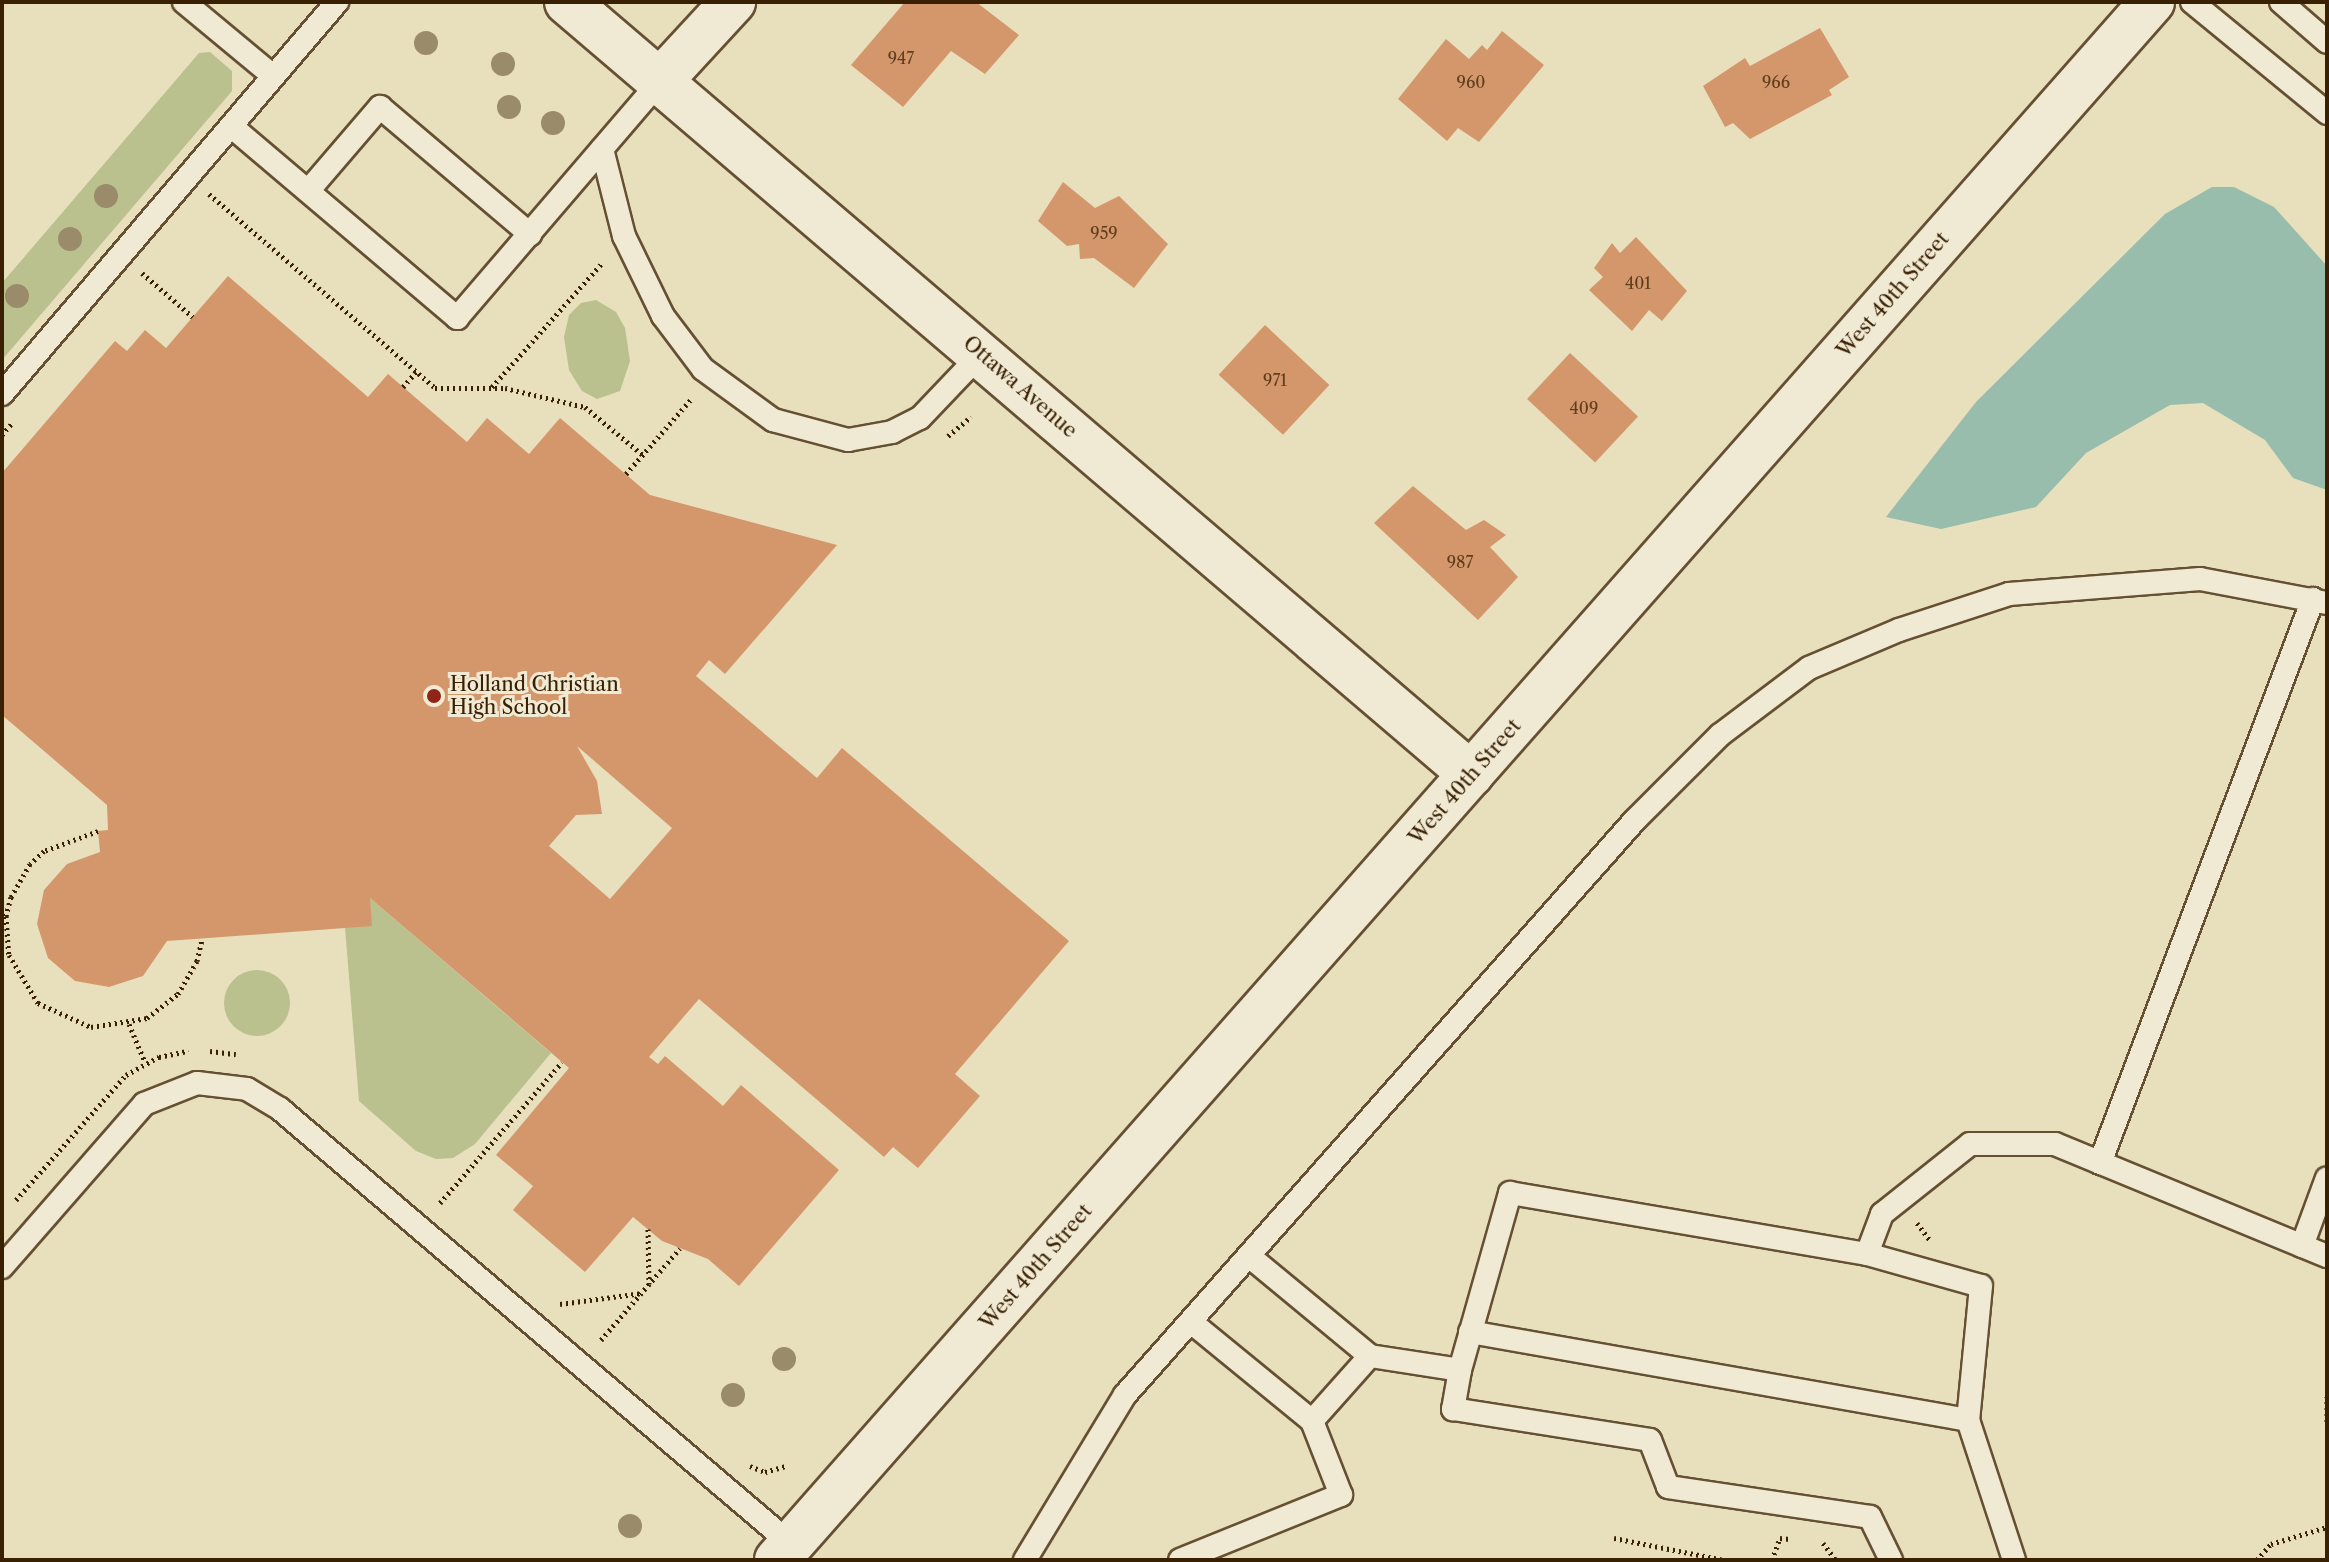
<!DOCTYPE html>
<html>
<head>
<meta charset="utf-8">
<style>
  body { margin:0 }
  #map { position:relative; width:2329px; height:1562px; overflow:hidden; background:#e8dfbd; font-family:"Libre Caslon Text",serif }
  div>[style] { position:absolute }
  .green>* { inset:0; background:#bac08e }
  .round { border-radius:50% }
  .water>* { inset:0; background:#98bdac }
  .building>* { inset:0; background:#d4976c; transform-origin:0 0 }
  .path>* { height:5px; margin-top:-2.5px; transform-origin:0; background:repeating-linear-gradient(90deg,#3a2003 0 2px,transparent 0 6px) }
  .roads { filter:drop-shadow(2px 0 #665032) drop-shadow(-2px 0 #665032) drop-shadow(0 2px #665032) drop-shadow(0 -2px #665032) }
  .service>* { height:22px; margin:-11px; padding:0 11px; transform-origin:11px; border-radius:11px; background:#f0ead4 }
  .minor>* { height:44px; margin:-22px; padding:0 22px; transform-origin:22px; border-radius:22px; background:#f0ead4 }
  .tertiary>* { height:44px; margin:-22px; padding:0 22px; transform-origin:22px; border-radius:22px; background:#f0ead4 }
  .trees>* { width:24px; height:24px; margin:-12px; border-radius:50%; background:#9a8c6a }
  .dots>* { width:22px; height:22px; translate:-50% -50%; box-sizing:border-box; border:4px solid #f0ead4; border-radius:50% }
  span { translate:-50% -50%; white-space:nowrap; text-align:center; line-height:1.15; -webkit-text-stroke:6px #f0ead4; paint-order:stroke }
  .number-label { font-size:16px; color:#603e1d }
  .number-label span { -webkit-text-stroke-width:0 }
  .street-label { font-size:20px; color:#3a2003 }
  .poi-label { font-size:20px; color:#3a2003 }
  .left { translate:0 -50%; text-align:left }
  .frame { position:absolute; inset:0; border:4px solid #3a2003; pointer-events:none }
</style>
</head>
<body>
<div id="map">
  <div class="green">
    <div style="clip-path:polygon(210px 52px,232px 71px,232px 91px,2px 360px,2px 283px,199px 53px)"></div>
    <div style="clip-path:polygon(596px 300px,616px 312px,625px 328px,630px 361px,620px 391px,597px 399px,582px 391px,569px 370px,564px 337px,569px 315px,581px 303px)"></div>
    <div style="clip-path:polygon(370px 898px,551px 1053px,475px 1144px,453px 1158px,436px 1159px,416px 1151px,359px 1101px,345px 927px)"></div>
    <div class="round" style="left:224px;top:970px;width:66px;height:66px"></div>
  </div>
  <div class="water">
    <div style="clip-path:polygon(2212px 187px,2234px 187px,2274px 207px,2327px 266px,2327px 490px,2293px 478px,2265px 440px,2203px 403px,2170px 405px,2086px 453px,2036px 507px,1941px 529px,1886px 517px,1976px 402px,2165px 214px)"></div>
  </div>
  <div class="building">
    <div style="clip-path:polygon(905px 2px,976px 2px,1019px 35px,985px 74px,951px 51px,903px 107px,851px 65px)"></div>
    <div style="clip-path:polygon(1820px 28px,1849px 77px,1829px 90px,1832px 95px,1750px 139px,1733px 123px,1725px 127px,1703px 86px,1745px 58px,1750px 66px)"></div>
    <div style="clip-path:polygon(1502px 31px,1544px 65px,1479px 142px,1458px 128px,1447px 141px,1398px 99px,1446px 39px,1469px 59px,1482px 45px,1487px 50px)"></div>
    <div style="clip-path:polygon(1063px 182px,1095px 208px,1119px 196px,1168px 244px,1134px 288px,1094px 258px,1080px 259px,1079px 244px,1067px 246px,1038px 221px)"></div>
    <div style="clip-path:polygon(1636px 237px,1687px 291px,1662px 321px,1649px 310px,1632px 331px,1589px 290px,1603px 277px,1594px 268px,1612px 243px,1620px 253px)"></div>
    <div style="clip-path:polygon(evenodd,228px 276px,368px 397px,388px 374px,467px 442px,487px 418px,529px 454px,560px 418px,650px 495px,837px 545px,725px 674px,709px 660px,696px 676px,817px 778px,842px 748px,1069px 941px,955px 1074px,980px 1096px,918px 1168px,893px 1147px,884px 1157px,699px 999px,649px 1057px,658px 1064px,665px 1056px,723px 1106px,741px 1085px,839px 1170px,739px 1286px,708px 1259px,662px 1241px,633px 1217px,585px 1272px,513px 1210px,533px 1186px,496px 1155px,569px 1068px,370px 898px,372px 926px,167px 941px,143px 976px,109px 987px,75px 981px,48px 958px,37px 924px,44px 890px,67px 864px,100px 852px,98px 831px,108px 830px,107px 805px,2px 715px,2px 473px,115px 341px,127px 351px,145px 330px,166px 348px,228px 276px,577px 746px,672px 828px,610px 899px,549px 846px,576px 815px,602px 814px,597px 781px,577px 746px)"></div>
    <div style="left:1265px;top:325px;width:88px;height:68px;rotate:43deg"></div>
    <div style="left:1570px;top:353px;width:93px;height:63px;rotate:43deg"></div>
    <div style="clip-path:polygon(1413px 486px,1466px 530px,1484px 520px,1506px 535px,1490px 547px,1518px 577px,1478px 620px,1374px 523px)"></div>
  </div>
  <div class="path">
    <div style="left:209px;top:194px;width:298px;rotate:40.6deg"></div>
    <div style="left:435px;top:388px;width:70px"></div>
    <div style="left:505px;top:388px;width:82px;rotate:13.4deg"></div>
    <div style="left:585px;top:407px;width:75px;rotate:39.6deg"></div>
    <div style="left:142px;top:273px;width:67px;rotate:40.8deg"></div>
    <div style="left:403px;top:387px;width:20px;rotate:-49deg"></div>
    <div style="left:492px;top:387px;width:166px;rotate:-48.4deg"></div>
    <div style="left:2px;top:435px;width:17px;rotate:-50deg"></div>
    <div style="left:948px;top:436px;width:30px;rotate:-40deg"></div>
    <div style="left:626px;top:474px;width:101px;rotate:-49deg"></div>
    <div style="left:98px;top:831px;width:58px;rotate:159.7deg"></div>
    <div style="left:44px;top:851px;width:19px;rotate:137deg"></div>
    <div style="left:30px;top:864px;width:38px;rotate:120deg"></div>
    <div style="left:11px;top:897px;width:20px;rotate:105deg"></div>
    <div style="left:6px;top:916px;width:39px;rotate:86deg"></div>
    <div style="left:9px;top:955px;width:56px;rotate:58.9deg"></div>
    <div style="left:38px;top:1003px;width:58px;rotate:24.4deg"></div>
    <div style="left:91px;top:1027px;width:57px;rotate:-9.1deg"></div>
    <div style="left:147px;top:1018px;width:39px;rotate:-38deg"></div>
    <div style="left:178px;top:994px;width:38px;rotate:-60deg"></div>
    <div style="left:197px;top:961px;width:23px;rotate:-77deg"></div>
    <div style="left:129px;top:1024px;width:41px;rotate:67.2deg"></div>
    <div style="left:210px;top:1051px;width:26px;rotate:7deg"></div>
    <div style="left:16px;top:1200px;width:167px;rotate:-48.7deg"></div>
    <div style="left:126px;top:1075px;width:38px;rotate:-29deg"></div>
    <div style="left:159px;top:1057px;width:30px;rotate:-12deg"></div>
    <div style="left:440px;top:1203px;width:186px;rotate:-49.1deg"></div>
    <div style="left:1917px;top:1223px;width:21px;rotate:53deg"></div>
    <div style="left:648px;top:1229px;width:55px;rotate:89deg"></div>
    <div style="left:560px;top:1304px;width:83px;rotate:-7.6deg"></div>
    <div style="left:601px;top:1340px;width:121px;rotate:-49.3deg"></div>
    <div style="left:2327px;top:1396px;width:26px;rotate:90deg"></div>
    <div style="left:750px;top:1466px;width:16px;rotate:22deg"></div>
    <div style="left:765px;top:1472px;width:22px;rotate:-16deg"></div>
    <div style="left:1614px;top:1538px;width:112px;rotate:11.3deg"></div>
    <div style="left:1823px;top:1543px;width:21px;rotate:53deg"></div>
    <div style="left:1772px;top:1560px;width:23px;rotate:-70deg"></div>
    <div style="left:1780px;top:1538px;width:10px;rotate:6deg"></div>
    <div style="left:2257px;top:1560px;width:21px;rotate:-49deg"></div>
    <div style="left:2271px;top:1544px;width:59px;rotate:-16.9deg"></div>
  </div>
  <div class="roads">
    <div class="service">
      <div style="left:184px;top:2px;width:116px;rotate:39.7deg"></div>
      <div style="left:2192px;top:2px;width:175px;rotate:39.4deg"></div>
      <div style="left:2281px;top:2px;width:61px;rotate:41deg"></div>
      <div style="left:231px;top:126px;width:297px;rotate:40.3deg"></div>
      <div style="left:457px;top:318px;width:312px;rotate:-49.4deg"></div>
      <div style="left:602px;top:149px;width:90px;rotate:75.8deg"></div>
      <div style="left:624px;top:236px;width:89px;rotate:64deg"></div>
      <div style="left:663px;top:316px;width:66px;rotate:53deg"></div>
      <div style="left:703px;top:369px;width:87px;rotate:36.1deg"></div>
      <div style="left:773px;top:420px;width:78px;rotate:14.9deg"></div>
      <div style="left:848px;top:440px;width:45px;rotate:-10.3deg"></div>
      <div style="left:892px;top:432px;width:31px;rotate:-27deg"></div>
      <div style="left:920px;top:418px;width:88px;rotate:-46.4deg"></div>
      <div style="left:308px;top:191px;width:111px;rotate:-49.4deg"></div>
      <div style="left:380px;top:107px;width:197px;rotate:40.3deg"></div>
      <div style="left:2px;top:394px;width:516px;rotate:-49.48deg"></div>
      <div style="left:2100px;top:1163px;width:603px;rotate:-69.31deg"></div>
      <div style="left:2302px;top:1246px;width:72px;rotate:-69.8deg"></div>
      <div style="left:1867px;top:1254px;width:118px;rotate:15.7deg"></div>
      <div style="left:1981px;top:1286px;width:135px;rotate:95.5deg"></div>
      <div style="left:1249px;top:1256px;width:157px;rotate:39.6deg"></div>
      <div style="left:2px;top:1267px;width:216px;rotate:-48.9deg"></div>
      <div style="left:144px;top:1104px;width:57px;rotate:-21.6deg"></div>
      <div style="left:197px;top:1083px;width:50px;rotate:6.8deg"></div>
      <div style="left:247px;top:1089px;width:39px;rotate:31deg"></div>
      <div style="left:280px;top:1109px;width:671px;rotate:40.41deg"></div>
      <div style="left:1191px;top:1322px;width:156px;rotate:39.3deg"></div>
      <div style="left:1470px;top:1332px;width:506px;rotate:10.02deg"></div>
      <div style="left:1968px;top:1420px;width:147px;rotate:71.8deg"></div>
      <div style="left:1460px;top:1370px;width:40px;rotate:100deg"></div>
      <div style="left:1453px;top:1409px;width:199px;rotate:8.9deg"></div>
      <div style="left:1650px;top:1440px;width:50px;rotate:69deg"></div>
      <div style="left:1668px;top:1487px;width:204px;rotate:8.4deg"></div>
      <div style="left:1870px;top:1517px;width:48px;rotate:64deg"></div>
      <div style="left:1025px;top:1560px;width:193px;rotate:-58.8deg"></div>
      <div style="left:1125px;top:1395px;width:769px;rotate:-48.43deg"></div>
      <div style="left:1635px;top:820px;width:120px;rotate:-45deg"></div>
      <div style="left:1720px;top:735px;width:111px;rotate:-37deg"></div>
      <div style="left:1809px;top:668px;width:98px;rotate:-22.9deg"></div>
      <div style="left:1899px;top:630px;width:116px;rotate:-18.1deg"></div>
      <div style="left:2009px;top:594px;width:192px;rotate:-4.5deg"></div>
      <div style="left:2200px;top:579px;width:129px;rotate:10.7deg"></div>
      <div style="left:1180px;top:1560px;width:174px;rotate:-22deg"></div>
      <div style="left:1341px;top:1495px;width:79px;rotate:-111.4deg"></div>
      <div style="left:1312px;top:1421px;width:87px;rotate:-48.3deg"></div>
      <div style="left:1370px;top:1356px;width:91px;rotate:8.8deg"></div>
      <div style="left:1460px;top:1370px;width:184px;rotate:-74.2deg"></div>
      <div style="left:1510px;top:1193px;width:362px;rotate:9.7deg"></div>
      <div style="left:1867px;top:1254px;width:43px;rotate:-69.4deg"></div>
      <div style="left:1882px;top:1214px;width:112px;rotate:-38.5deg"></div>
      <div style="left:1970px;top:1144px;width:85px"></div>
      <div style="left:2055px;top:1144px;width:294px;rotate:22.4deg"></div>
    </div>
    <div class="minor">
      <div style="left:660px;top:81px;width:108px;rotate:-47.3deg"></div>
    </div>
    <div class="tertiary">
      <div style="left:567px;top:2px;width:1189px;rotate:40.5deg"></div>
      <div style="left:777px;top:1560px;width:2078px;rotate:-48.57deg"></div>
    </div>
  </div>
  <div class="trees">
    <div style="left:426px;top:43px"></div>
    <div style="left:503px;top:64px"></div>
    <div style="left:509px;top:107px"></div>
    <div style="left:553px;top:123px"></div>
    <div style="left:106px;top:196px"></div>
    <div style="left:70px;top:239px"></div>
    <div style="left:17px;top:296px"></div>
    <div style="left:784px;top:1359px"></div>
    <div style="left:733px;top:1395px"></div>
    <div style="left:630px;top:1526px"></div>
  </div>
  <div class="dots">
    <div style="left:434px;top:696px;background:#8f2418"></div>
  </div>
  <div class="number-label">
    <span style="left:901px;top:58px">947</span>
    <span style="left:1471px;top:82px">960</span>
    <span style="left:1776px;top:82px">966</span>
    <span style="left:1104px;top:233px">959</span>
    <span style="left:1638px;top:283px">401</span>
    <span style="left:1275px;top:380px">971</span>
    <span style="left:1584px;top:408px">409</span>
    <span style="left:1460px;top:562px">987</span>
  </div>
  <div class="street-label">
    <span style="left:1893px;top:295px;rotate:-49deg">West 40th Street</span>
    <span style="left:1020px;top:387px;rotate:41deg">Ottawa Avenue</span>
    <span style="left:1465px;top:782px;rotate:-49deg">West 40th Street</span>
    <span style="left:1036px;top:1267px;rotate:-49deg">West 40th Street</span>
  </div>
  <div class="poi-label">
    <span class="left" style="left:450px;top:696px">Holland Christian<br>High School</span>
  </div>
  <div class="frame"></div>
</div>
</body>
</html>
